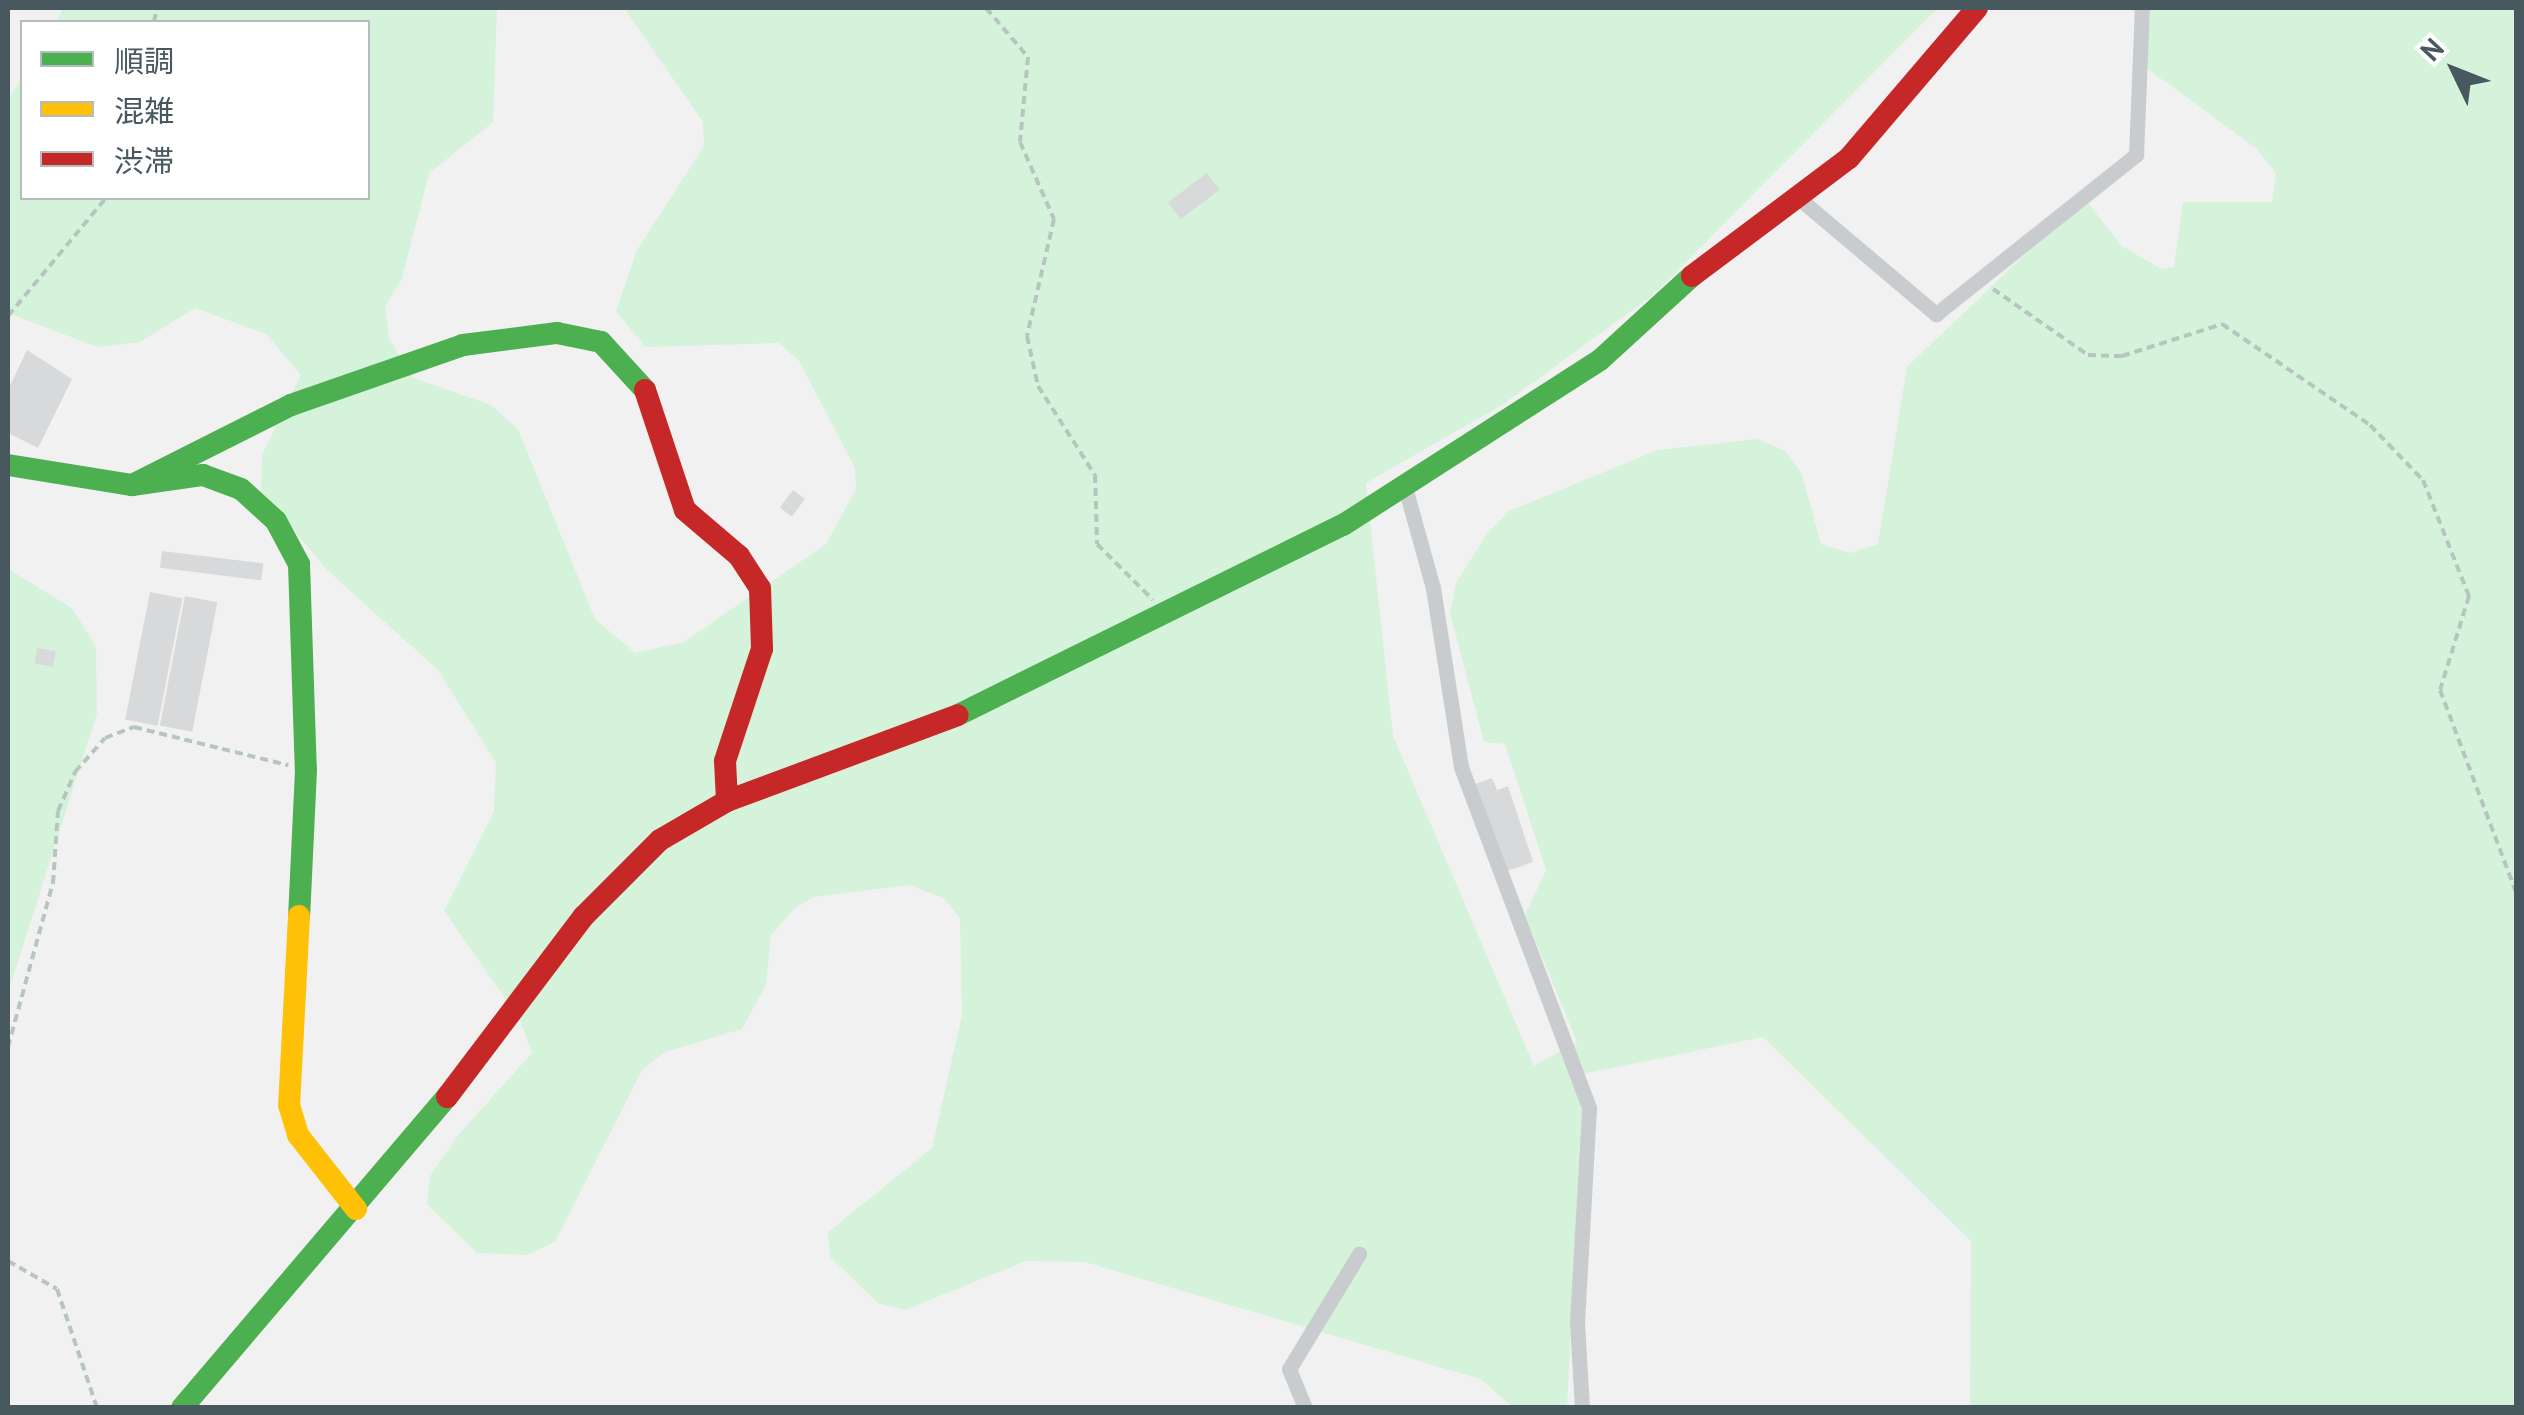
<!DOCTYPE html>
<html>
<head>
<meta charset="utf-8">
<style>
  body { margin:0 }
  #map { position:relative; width:2524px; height:1415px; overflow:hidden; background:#f2f1f1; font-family:"PT Sans","Noto Sans JP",sans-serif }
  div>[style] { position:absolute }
  .green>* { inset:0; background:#d5f2db }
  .building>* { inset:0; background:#d8d9da; transform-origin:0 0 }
  .path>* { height:4px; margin-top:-2px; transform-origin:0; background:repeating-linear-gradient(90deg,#b7c5bf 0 8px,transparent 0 13px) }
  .street>* { height:15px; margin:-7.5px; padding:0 7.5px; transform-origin:7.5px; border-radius:7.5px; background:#c8ccce }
  .fast>* { height:22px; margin:-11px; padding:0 11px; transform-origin:11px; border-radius:11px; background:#4caf50 }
  .slow>* { height:22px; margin:-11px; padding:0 11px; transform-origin:11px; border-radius:11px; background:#ffc107 }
  .jam>* { height:22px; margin:-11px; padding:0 11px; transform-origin:11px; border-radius:11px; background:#c62828 }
  span { translate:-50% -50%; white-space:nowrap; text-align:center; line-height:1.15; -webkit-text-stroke:8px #fff; paint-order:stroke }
  .frame { position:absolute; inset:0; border:10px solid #47585f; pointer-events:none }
  .legend { position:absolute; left:20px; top:20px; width:350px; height:180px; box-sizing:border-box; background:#fff; border:2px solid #b5bcbf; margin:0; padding:12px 18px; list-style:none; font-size:30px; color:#47585f }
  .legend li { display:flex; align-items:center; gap:20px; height:50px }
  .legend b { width:50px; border:2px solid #b5bcbf }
  .north { position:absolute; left:2404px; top:20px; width:100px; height:100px; -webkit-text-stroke:8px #fff; paint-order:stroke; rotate:313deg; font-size:28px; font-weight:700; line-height:40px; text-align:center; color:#47585f }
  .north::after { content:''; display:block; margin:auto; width:35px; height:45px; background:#47585f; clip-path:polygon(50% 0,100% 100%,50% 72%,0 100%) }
</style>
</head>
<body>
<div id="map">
  <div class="green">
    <div style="clip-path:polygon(63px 8px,497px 8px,493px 122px,429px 173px,402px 279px,385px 306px,389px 338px,413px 378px,491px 405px,518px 429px,595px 619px,635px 653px,684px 642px,826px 544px,856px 489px,855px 468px,799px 361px,779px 343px,645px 347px,616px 311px,637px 250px,704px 146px,703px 122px,624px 8px,1938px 8px,1653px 295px,1502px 405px,1366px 483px,1393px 736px,1534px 1066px,1577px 1042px,1525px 915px,1546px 870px,1505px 744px,1484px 742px,1450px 613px,1456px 583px,1487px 534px,1509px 511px,1658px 450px,1758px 439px,1785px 451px,1802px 474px,1821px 544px,1850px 553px,1878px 544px,1907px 367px,2084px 198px,2122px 246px,2161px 269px,2174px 267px,2183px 202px,2272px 202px,2276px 173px,2256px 148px,2145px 67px,2134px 8px,2516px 8px,2516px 1407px,1970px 1407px,1971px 1241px,1763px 1037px,1583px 1074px,1567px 1407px,1513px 1407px,1480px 1379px,1085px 1262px,1026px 1261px,905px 1310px,878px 1303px,830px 1257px,828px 1232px,932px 1148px,962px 1015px,960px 918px,943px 898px,909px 885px,814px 897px,795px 908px,771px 935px,766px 985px,742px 1029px,665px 1052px,642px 1070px,555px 1242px,527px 1255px,477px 1253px,427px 1204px,430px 1176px,459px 1134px,532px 1053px,519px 1018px,444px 911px,494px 811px,496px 763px,438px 670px,328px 571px,261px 492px,262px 455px,301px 375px,266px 334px,195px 308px,140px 342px,97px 347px,8px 313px,8px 101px,22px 77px,22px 198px,368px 198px,368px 22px,56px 22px)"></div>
    <div style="clip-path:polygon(8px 569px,72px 608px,96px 647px,97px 713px,8px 993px)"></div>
  </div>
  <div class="building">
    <div style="left:1207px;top:173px;width:21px;height:49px;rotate:53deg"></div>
    <div style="clip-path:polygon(27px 350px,72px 379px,38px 448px,8px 433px,8px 390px)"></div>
    <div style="left:793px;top:490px;width:15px;height:22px;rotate:37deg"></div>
    <div style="left:162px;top:551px;width:102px;height:17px;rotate:7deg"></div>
    <div style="left:150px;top:592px;width:33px;height:130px;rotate:11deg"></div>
    <div style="left:185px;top:596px;width:33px;height:132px;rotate:11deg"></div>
    <div style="left:37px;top:648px;width:19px;height:16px;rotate:9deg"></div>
    <div style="clip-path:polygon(1492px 778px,1497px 790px,1508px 786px,1533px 862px,1498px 874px,1469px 786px)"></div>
  </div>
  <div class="path">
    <div style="left:986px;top:8px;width:65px;rotate:49.4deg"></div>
    <div style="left:1028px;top:57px;width:85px;rotate:95.4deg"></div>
    <div style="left:1020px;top:142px;width:84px;rotate:66.2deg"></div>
    <div style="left:1054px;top:219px;width:120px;rotate:103deg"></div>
    <div style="left:1027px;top:336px;width:51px;rotate:77.6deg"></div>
    <div style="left:1038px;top:386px;width:106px;rotate:57.4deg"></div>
    <div style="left:1095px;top:475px;width:69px;rotate:88.3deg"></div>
    <div style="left:1097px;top:544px;width:79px;rotate:45deg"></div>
    <div style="left:154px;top:22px;width:14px;rotate:-78deg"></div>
    <div style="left:1993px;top:289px;width:116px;rotate:34.8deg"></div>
    <div style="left:2088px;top:355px;width:34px;rotate:2deg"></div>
    <div style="left:2122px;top:356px;width:105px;rotate:-17.7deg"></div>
    <div style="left:2222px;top:324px;width:179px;rotate:34.3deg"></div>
    <div style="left:2370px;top:425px;width:76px;rotate:46.1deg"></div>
    <div style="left:2423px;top:480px;width:125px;rotate:68.4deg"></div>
    <div style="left:2469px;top:596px;width:98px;rotate:107.1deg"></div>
    <div style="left:2440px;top:690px;width:216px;rotate:69.4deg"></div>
    <div style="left:8px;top:316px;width:153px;rotate:-50.3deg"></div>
    <div style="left:8px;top:1047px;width:170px;rotate:-74.7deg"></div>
    <div style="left:53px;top:883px;width:72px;rotate:-86deg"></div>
    <div style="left:58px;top:811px;width:43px;rotate:-66.4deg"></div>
    <div style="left:75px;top:772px;width:45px;rotate:-48.6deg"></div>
    <div style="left:105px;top:738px;width:31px;rotate:-21deg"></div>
    <div style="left:134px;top:727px;width:159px;rotate:13.9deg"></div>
    <div style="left:8px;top:1261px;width:56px;rotate:29.7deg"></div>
    <div style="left:57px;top:1289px;width:126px;rotate:71.4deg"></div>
  </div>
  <div class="street">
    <div style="left:1795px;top:195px;width:185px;rotate:40.2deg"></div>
    <div style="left:1936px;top:314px;width:256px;rotate:-38.5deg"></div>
    <div style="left:2136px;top:155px;width:147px;rotate:-87.7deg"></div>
    <div style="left:1405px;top:487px;width:105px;rotate:74.5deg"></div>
    <div style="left:1433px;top:588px;width:181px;rotate:81.1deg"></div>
    <div style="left:1461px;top:767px;width:364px;rotate:69.4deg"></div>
    <div style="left:1589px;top:1108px;width:214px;rotate:93.2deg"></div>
    <div style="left:1577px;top:1322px;width:86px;rotate:86.7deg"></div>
    <div style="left:1305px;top:1408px;width:42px;rotate:-112.3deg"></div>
    <div style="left:1289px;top:1369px;width:135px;rotate:-58.7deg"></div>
  </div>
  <div class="fast">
    <div style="left:8px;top:465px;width:126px;rotate:9.2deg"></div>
    <div style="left:132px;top:485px;width:72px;rotate:-8deg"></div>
    <div style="left:203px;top:475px;width:40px;rotate:20.2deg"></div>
    <div style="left:241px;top:489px;width:47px;rotate:42.4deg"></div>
    <div style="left:276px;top:521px;width:49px;rotate:61.9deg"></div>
    <div style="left:299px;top:564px;width:206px;rotate:88.1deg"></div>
    <div style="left:306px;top:770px;width:146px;rotate:92.7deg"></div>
    <div style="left:132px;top:485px;width:178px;rotate:-26.7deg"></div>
    <div style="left:291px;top:405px;width:182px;rotate:-19.2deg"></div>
    <div style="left:463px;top:345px;width:95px;rotate:-7.3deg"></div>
    <div style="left:557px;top:333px;width:45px;rotate:11.6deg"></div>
    <div style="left:601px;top:342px;width:65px;rotate:47.5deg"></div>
    <div style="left:958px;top:715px;width:429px;rotate:-26.3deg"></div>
    <div style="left:1343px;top:525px;width:305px;rotate:-32.7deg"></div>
    <div style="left:1600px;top:360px;width:125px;rotate:-42.4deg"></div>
    <div style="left:182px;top:1408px;width:409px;rotate:-49.6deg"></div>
  </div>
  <div class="slow">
    <div style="left:299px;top:916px;width:189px;rotate:93deg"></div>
    <div style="left:289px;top:1105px;width:31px;rotate:73deg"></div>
    <div style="left:298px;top:1135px;width:94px;rotate:51.9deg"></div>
  </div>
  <div class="jam">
    <div style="left:1692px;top:276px;width:196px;rotate:-36.9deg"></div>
    <div style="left:1849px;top:158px;width:197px;rotate:-49.5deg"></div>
    <div style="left:645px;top:390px;width:126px;rotate:71.6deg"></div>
    <div style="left:685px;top:510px;width:71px;rotate:40.4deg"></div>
    <div style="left:739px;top:556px;width:38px;rotate:57deg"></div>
    <div style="left:760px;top:588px;width:61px;rotate:88.1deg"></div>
    <div style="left:762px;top:649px;width:118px;rotate:108.3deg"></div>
    <div style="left:725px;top:761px;width:40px;rotate:87.1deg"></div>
    <div style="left:447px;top:1097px;width:227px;rotate:-52.9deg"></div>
    <div style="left:584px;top:916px;width:107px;rotate:-45deg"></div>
    <div style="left:660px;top:840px;width:78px;rotate:-30.2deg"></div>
    <div style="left:727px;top:801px;width:246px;rotate:-20.4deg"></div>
  </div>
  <div class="frame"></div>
  <ul class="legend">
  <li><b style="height:12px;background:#4caf50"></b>順調</li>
  <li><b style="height:12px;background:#ffc107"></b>混雑</li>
  <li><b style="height:12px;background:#c62828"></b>渋滞</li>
  </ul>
  <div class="north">N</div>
</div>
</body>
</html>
